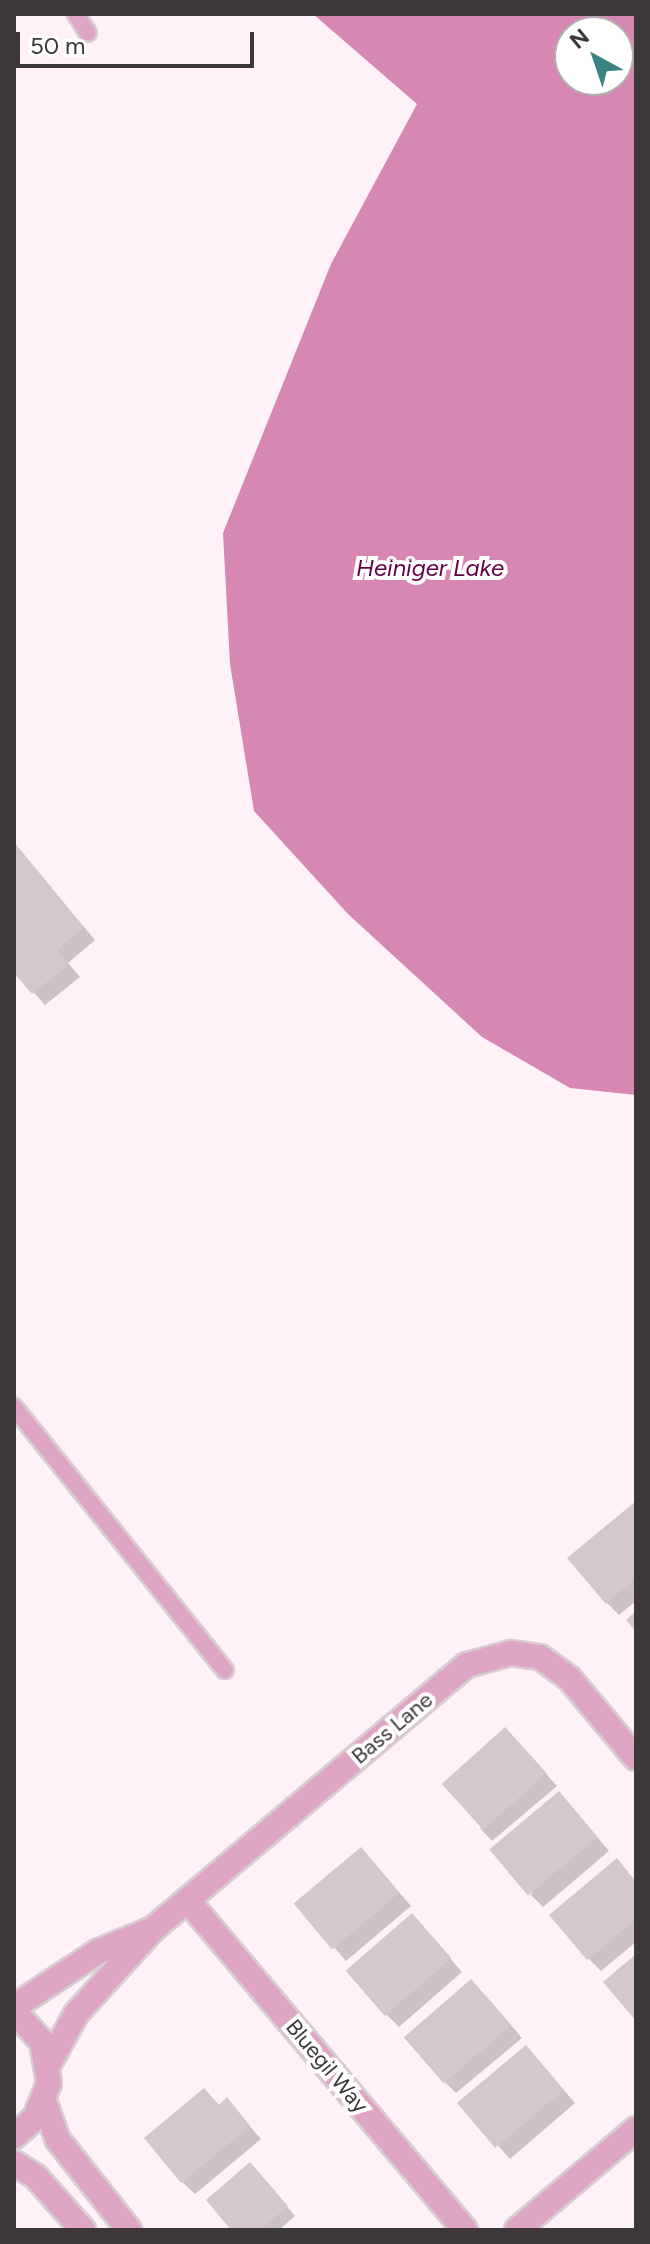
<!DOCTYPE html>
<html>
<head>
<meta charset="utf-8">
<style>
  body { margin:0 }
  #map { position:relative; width:650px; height:2244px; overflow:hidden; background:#fef2f8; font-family:Figtree,sans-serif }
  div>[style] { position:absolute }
  .water>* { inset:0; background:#d687b3 }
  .shadow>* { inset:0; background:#0003 }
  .building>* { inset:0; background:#d4c8ce; transform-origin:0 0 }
  .roads { filter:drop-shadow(2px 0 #d7cdd2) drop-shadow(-2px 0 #d7cdd2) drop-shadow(0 2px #d7cdd2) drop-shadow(0 -2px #d7cdd2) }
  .service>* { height:16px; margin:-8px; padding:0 8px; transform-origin:8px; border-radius:8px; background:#dea6c4 }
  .minor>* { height:24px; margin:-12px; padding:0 12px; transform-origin:12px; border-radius:12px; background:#dea6c4 }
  span { translate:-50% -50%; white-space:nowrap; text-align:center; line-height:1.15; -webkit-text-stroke:8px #fff; paint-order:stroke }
  .street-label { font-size:22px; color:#3c383a }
  .water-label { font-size:24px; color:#630046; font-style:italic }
  .frame { position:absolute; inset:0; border:16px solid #3c383a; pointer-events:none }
  .north { position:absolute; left:554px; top:16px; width:80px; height:80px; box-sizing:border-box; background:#fff; border:2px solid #b1afb0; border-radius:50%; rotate:320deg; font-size:22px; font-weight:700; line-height:32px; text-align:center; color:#3c383a }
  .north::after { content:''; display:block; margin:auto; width:28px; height:36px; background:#3c8484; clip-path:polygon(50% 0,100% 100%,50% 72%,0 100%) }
  .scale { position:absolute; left:16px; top:32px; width:238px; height:36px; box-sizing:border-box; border:4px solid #3c383a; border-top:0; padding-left:10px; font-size:24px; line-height:28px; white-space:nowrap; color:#3c383a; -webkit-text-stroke:6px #fff; paint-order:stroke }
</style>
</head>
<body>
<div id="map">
  <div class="water">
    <div style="clip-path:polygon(evenodd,313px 14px,636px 14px,636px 1095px,570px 1088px,482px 1037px,348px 914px,254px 811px,230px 664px,223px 533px,331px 264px,417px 104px,313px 14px,570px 32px,618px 32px,618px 80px,570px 80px,570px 32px)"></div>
  </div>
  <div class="shadow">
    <div style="clip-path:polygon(14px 845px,95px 940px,68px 963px,80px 977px,45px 1005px,14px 970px)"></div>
    <div style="clip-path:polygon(636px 1503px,636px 1601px,619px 1615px,607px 1603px)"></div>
    <div style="clip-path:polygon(518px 1742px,557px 1786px,492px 1841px,480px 1828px)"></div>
    <div style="clip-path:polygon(571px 1806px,609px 1851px,543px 1907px,531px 1895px)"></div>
    <div style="clip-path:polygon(373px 1862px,411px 1906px,346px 1961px,296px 1903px)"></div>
    <div style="clip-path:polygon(636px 1882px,636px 1942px,601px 1971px,588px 1958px)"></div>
    <div style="clip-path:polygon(424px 1928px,462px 1972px,399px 2027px,386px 2014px)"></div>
    <div style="clip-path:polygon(484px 1994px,522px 2038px,456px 2093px,444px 2081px)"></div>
    <div style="clip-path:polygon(538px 2060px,575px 2103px,510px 2159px,460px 2103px)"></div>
    <div style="clip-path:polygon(227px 2100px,261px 2139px,195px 2194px,182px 2182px)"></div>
    <div style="clip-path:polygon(258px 2173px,295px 2216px,279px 2230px,234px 2230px)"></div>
  </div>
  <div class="building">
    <div style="clip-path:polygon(14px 842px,84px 927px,57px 950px,69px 964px,32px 994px,14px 973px)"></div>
    <div style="clip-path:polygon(636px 1501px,636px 1578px,606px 1604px,567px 1558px)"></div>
    <div style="clip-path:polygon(636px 1611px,636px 1632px,626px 1620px)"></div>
    <div style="left:505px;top:1727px;width:62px;height:85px;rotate:48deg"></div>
    <div style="left:559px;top:1791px;width:60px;height:91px;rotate:50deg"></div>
    <div style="left:361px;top:1847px;width:60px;height:88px;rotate:50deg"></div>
    <div style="clip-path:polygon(617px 1858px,636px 1882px,636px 1919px,587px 1960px,549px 1915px)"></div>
    <div style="left:412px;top:1913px;width:60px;height:88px;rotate:49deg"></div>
    <div style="clip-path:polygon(636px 1954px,636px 2021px,603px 1982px)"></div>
    <div style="left:471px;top:1979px;width:61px;height:89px;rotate:49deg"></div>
    <div style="left:526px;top:2045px;width:59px;height:90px;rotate:50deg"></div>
    <div style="clip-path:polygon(204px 2088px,219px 2105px,227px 2097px,250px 2126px,181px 2183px,144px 2138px)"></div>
    <div style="clip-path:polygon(250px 2162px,288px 2206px,260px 2230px,231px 2230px,206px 2200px)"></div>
  </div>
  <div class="roads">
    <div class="service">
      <div style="left:76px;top:14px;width:22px;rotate:58deg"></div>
      <div style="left:14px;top:1407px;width:337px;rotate:51.3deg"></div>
    </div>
    <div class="minor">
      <div style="left:188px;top:1901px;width:430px;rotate:49.9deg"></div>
      <div style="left:153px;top:1929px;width:410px;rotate:-40.1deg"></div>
      <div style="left:467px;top:1665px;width:46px;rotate:-15.3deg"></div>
      <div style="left:511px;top:1653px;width:29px;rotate:8deg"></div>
      <div style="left:540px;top:1657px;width:36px;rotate:36deg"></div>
      <div style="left:569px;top:1678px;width:104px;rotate:50.1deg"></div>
      <div style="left:14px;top:2007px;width:102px;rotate:-33.4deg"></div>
      <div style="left:99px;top:1951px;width:58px;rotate:-22.2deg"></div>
      <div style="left:153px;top:1929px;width:115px;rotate:132.2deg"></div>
      <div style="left:76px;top:2014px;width:57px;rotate:118.4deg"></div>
      <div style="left:14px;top:2011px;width:42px;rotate:47.9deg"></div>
      <div style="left:42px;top:2042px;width:42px;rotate:80.3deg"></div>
      <div style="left:49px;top:2083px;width:38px;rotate:112deg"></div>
      <div style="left:35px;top:2118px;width:28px;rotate:139deg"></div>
      <div style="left:44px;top:2101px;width:41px;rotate:70.3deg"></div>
      <div style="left:58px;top:2140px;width:115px;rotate:51.7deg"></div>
      <div style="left:14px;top:2163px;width:26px;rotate:32deg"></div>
      <div style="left:36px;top:2177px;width:71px;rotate:48.4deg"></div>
      <div style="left:517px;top:2230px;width:156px;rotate:-40.3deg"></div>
    </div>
  </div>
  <div class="street-label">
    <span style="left:392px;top:1728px;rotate:-40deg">Bass Lane</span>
    <span style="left:327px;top:2066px;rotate:50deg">Bluegil Way</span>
  </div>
  <div class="water-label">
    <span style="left:430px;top:568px">Heiniger Lake</span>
  </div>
  <div class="frame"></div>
  <div class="north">N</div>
  <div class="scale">50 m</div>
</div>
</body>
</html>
